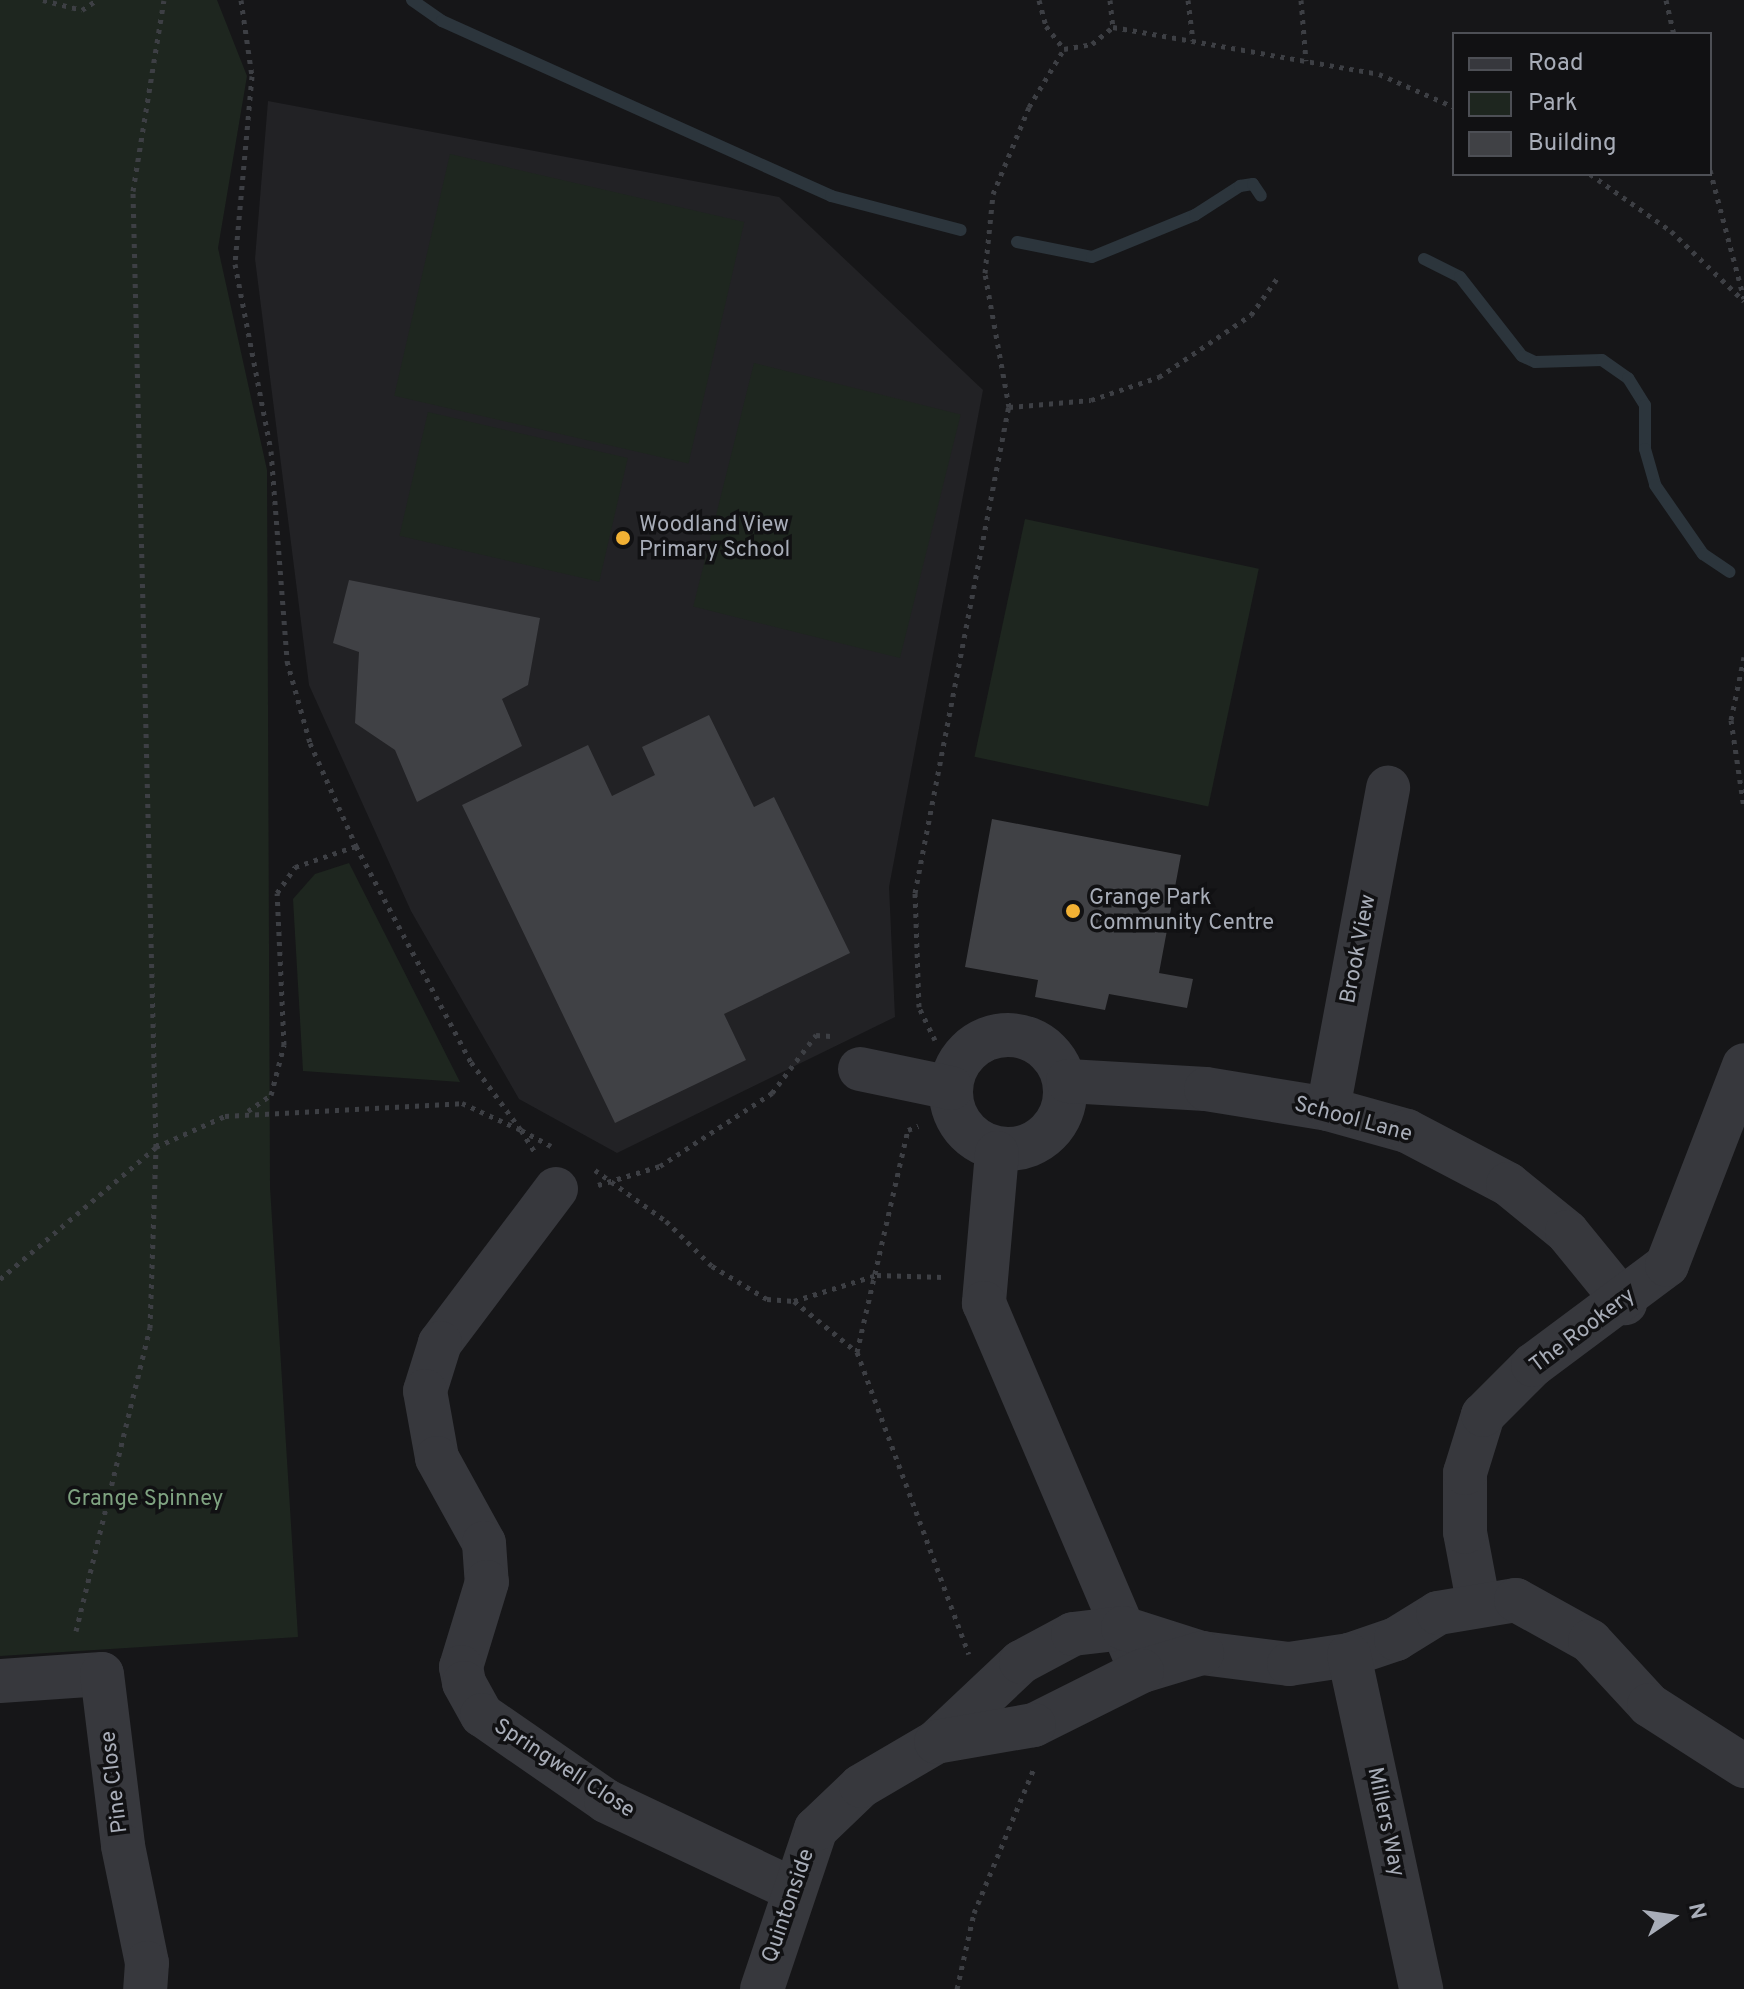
<!DOCTYPE html>
<html>
<head>
<meta charset="utf-8">
<style>
  body { margin:0 }
  #map { position:relative; width:1744px; height:1989px; overflow:hidden; background:#161618; font-family:Overpass,sans-serif }
  div>[style] { position:absolute }
  .built>* { inset:0; background:#222225 }
  .green>* { inset:0; background:#1e261f; transform-origin:0 0 }
  .stream>* { height:12px; margin:-6px; padding:0 6px; transform-origin:6px; border-radius:6px; background:#2c353c }
  .building>* { inset:0; background:#404145 }
  .path>* { height:5px; margin-top:-2.5px; transform-origin:0; background:repeating-linear-gradient(90deg,#3d3f44 0 4px,transparent 0 10px) }
  .minor>* { height:44px; margin:-22px; padding:0 22px; transform-origin:22px; border-radius:22px; background:#37383d }
  .minor>.ring { margin:-22px; padding:0; box-sizing:content-box; background:none; border:44px solid #37383d; border-radius:50% }
  .dots>* { width:22px; height:22px; translate:-50% -50%; box-sizing:border-box; border:4px solid #111113; border-radius:50% }
  span { translate:-50% -50%; white-space:nowrap; text-align:center; line-height:1.15; -webkit-text-stroke:7px #111113; paint-order:stroke }
  .poi-label { font-size:22px; color:#a8adb8 }
  .left { translate:0 -50%; text-align:left }
  .street-label { font-size:22px; color:#a8adb8 }
  .park-label { font-size:22px; color:#7fa381 }
  .legend { position:absolute; left:1452px; top:32px; width:260px; height:144px; box-sizing:border-box; background:#111113; border:2px solid #4d4f55; margin:0; padding:10px 14px; list-style:none; font-size:24px; color:#a8adb8 }
  .legend li { display:flex; align-items:center; gap:16px; height:40px }
  .legend b { width:40px; border:2px solid #4d4f55 }
  .north { position:absolute; left:1632px; top:1877px; width:80px; height:80px; -webkit-text-stroke:6px #111113; paint-order:stroke; rotate:77deg; font-size:22px; font-weight:700; line-height:32px; text-align:center; color:#a8adb8 }
  .north::after { content:''; display:block; margin:auto; width:28px; height:36px; background:#a8adb8; clip-path:polygon(50% 0,100% 100%,50% 72%,0 100%) }
</style>
</head>
<body>
<div id="map">
  <div class="built">
    <div style="clip-path:polygon(268px 101px,779px 197px,983px 390px,889px 887px,895px 1017px,617px 1153px,519px 1099px,411px 911px,309px 685px,255px 259px)"></div>
  </div>
  <div class="green">
    <div style="clip-path:polygon(0 0,217px 0,247px 76px,218px 248px,267px 470px,270px 1187px,298px 1637px,0 1656px)"></div>
    <div style="left:450px;top:154px;width:302px;height:248px;rotate:13deg"></div>
    <div style="left:754px;top:363px;width:213px;height:251px;rotate:14deg"></div>
    <div style="left:428px;top:412px;width:205px;height:127px;rotate:13deg"></div>
    <div style="left:1025px;top:519px;width:239px;height:243px;rotate:12deg"></div>
    <div style="clip-path:polygon(349px 863px,460px 1082px,303px 1071px,293px 899px,315px 874px)"></div>
  </div>
  <div class="stream">
    <div style="left:412px;top:0;width:37px;rotate:35deg"></div>
    <div style="left:442px;top:21px;width:427px;rotate:24.2deg"></div>
    <div style="left:831px;top:196px;width:134px;rotate:14.7deg"></div>
    <div style="left:1017px;top:242px;width:76px;rotate:11.3deg"></div>
    <div style="left:1092px;top:257px;width:111px;rotate:-22.2deg"></div>
    <div style="left:1195px;top:215px;width:54px;rotate:-32.8deg"></div>
    <div style="left:1240px;top:186px;width:13px;rotate:-9deg"></div>
    <div style="left:1253px;top:184px;width:14px;rotate:56deg"></div>
    <div style="left:1424px;top:259px;width:40px;rotate:26.6deg"></div>
    <div style="left:1460px;top:277px;width:100px;rotate:51.9deg"></div>
    <div style="left:1522px;top:356px;width:14px;rotate:25deg"></div>
    <div style="left:1535px;top:362px;width:67px;rotate:-1.7deg"></div>
    <div style="left:1602px;top:360px;width:32px;rotate:35deg"></div>
    <div style="left:1628px;top:378px;width:32px;rotate:58deg"></div>
    <div style="left:1645px;top:405px;width:44px;rotate:90deg"></div>
    <div style="left:1645px;top:449px;width:37px;rotate:74deg"></div>
    <div style="left:1655px;top:485px;width:84px;rotate:55.2deg"></div>
    <div style="left:1703px;top:554px;width:32px;rotate:34deg"></div>
  </div>
  <div class="building">
    <div style="clip-path:polygon(349px 580px,540px 618px,528px 685px,502px 699px,522px 746px,417px 802px,395px 750px,355px 723px,359px 652px,333px 643px)"></div>
    <div style="clip-path:polygon(709px 715px,754px 807px,774px 797px,850px 953px,724px 1014px,746px 1060px,615px 1123px,462px 805px,588px 745px,612px 796px,655px 775px,642px 747px)"></div>
    <div style="clip-path:polygon(992px 819px,1181px 855px,1159px 973px,1193px 979px,1187px 1008px,1109px 994px,1105px 1010px,1035px 997px,1038px 980px,965px 967px)"></div>
  </div>
  <div class="path">
    <div style="left:43px;top:0;width:40px;rotate:14.4deg"></div>
    <div style="left:82px;top:10px;width:18px;rotate:-34deg"></div>
    <div style="left:241px;top:0;width:77px;rotate:81.8deg"></div>
    <div style="left:252px;top:76px;width:189px;rotate:95.2deg"></div>
    <div style="left:235px;top:264px;width:190px;rotate:79.1deg"></div>
    <div style="left:271px;top:451px;width:211px;rotate:85.6deg"></div>
    <div style="left:287px;top:661px;width:85px;rotate:74.3deg"></div>
    <div style="left:310px;top:743px;width:113px;rotate:65.9deg"></div>
    <div style="left:356px;top:846px;width:245px;rotate:62deg"></div>
    <div style="left:471px;top:1062px;width:84px;rotate:53.7deg"></div>
    <div style="left:521px;top:1130px;width:34px;rotate:28deg"></div>
    <div style="left:1039px;top:0;width:27px;rotate:75deg"></div>
    <div style="left:1046px;top:26px;width:29px;rotate:52deg"></div>
    <div style="left:1064px;top:49px;width:28px;rotate:-10deg"></div>
    <div style="left:1092px;top:44px;width:27px;rotate:-39deg"></div>
    <div style="left:1113px;top:27px;width:270px;rotate:10deg"></div>
    <div style="left:1379px;top:74px;width:82px;rotate:23.7deg"></div>
    <div style="left:1110px;top:0;width:27px;rotate:84deg"></div>
    <div style="left:1188px;top:0;width:41px;rotate:83deg"></div>
    <div style="left:1301px;top:0;width:61px;rotate:85.3deg"></div>
    <div style="left:1666px;top:0;width:35px;rotate:77deg"></div>
    <div style="left:1710px;top:170px;width:133px;rotate:75.2deg"></div>
    <div style="left:1590px;top:174px;width:99px;rotate:35.1deg"></div>
    <div style="left:1671px;top:231px;width:101px;rotate:43.8deg"></div>
    <div style="left:1009px;top:407px;width:82px;rotate:-4.9deg"></div>
    <div style="left:1091px;top:400px;width:72px;rotate:-18.7deg"></div>
    <div style="left:1159px;top:377px;width:111px;rotate:-34deg"></div>
    <div style="left:1251px;top:315px;width:47px;rotate:-54.6deg"></div>
    <div style="left:1744px;top:657px;width:64px;rotate:101.7deg"></div>
    <div style="left:1731px;top:720px;width:89px;rotate:81.6deg"></div>
    <div style="left:935px;top:1040px;width:37px;rotate:-116deg"></div>
    <div style="left:919px;top:1007px;width:114px;rotate:-92deg"></div>
    <div style="left:915px;top:893px;width:495px;rotate:-79.1deg"></div>
    <div style="left:1009px;top:407px;width:136px;rotate:-100.2deg"></div>
    <div style="left:985px;top:273px;width:79px;rotate:-84.2deg"></div>
    <div style="left:993px;top:194px;width:94px;rotate:-67.5deg"></div>
    <div style="left:1029px;top:107px;width:68px;rotate:-58.9deg"></div>
    <div style="left:248px;top:1111px;width:28px;rotate:-35deg"></div>
    <div style="left:271px;top:1095px;width:52px;rotate:-75.4deg"></div>
    <div style="left:284px;top:1045px;width:152px;rotate:-92.6deg"></div>
    <div style="left:277px;top:893px;width:32px;rotate:-55deg"></div>
    <div style="left:295px;top:867px;width:65px;rotate:-19deg"></div>
    <div style="left:595px;top:1170px;width:87px;rotate:35.7deg"></div>
    <div style="left:666px;top:1221px;width:64px;rotate:44.4deg"></div>
    <div style="left:712px;top:1266px;width:64px;rotate:31deg"></div>
    <div style="left:767px;top:1299px;width:27px;rotate:4deg"></div>
    <div style="left:794px;top:1301px;width:81px;rotate:39deg"></div>
    <div style="left:857px;top:1352px;width:322px;rotate:69.7deg"></div>
    <div style="left:598px;top:1185px;width:65px;rotate:-17deg"></div>
    <div style="left:660px;top:1166px;width:134px;rotate:-33.1deg"></div>
    <div style="left:772px;top:1093px;width:73px;rotate:-52.8deg"></div>
    <div style="left:816px;top:1035px;width:15px;rotate:4deg"></div>
    <div style="left:0;top:1279px;width:204px;rotate:-40.2deg"></div>
    <div style="left:156px;top:1147px;width:76px;rotate:-24.2deg"></div>
    <div style="left:225px;top:1116px;width:237px;rotate:-3.1deg"></div>
    <div style="left:462px;top:1103px;width:65px;rotate:24.6deg"></div>
    <div style="left:521px;top:1130px;width:25px;rotate:58deg"></div>
    <div style="left:794px;top:1301px;width:87px;rotate:-17.4deg"></div>
    <div style="left:877px;top:1275px;width:67px;rotate:1.7deg"></div>
    <div style="left:857px;top:1352px;width:228px;rotate:-77.1deg"></div>
    <div style="left:908px;top:1130px;width:11px;rotate:-22deg"></div>
    <div style="left:76px;top:1631px;width:312px;rotate:-76.3deg"></div>
    <div style="left:150px;top:1328px;width:181px;rotate:-88.1deg"></div>
    <div style="left:156px;top:1147px;width:956px;rotate:-91.38deg"></div>
    <div style="left:133px;top:191px;width:193px;rotate:-80.8deg"></div>
    <div style="left:957px;top:1989px;width:78px;rotate:-77.4deg"></div>
    <div style="left:974px;top:1913px;width:157px;rotate:-67.5deg"></div>
  </div>
  <div class="minor">
    <div class="ring" style="left:951px;top:1035px;width:70px;height:70px"></div>
    <div style="left:860px;top:1069px;width:93px;rotate:11.8deg"></div>
    <div style="left:1068px;top:1081px;width:138px;rotate:3.3deg"></div>
    <div style="left:1206px;top:1089px;width:124px;rotate:9.3deg"></div>
    <div style="left:1328px;top:1109px;width:82px;rotate:15.6deg"></div>
    <div style="left:1407px;top:1131px;width:114px;rotate:27.7deg"></div>
    <div style="left:1508px;top:1184px;width:76px;rotate:39.1deg"></div>
    <div style="left:1567px;top:1232px;width:92px;rotate:50.8deg"></div>
    <div style="left:1328px;top:1109px;width:327px;rotate:-79.4deg"></div>
    <div style="left:997px;top:1153px;width:151px;rotate:95deg"></div>
    <div style="left:984px;top:1303px;width:383px;rotate:66.9deg"></div>
    <div style="left:556px;top:1189px;width:193px;rotate:127deg"></div>
    <div style="left:440px;top:1343px;width:50px;rotate:107.4deg"></div>
    <div style="left:425px;top:1391px;width:68px;rotate:79.8deg"></div>
    <div style="left:437px;top:1458px;width:97px;rotate:61.1deg"></div>
    <div style="left:484px;top:1543px;width:39px;rotate:86deg"></div>
    <div style="left:487px;top:1582px;width:89px;rotate:107deg"></div>
    <div style="left:461px;top:1667px;width:16px;rotate:79deg"></div>
    <div style="left:464px;top:1683px;width:37px;rotate:61deg"></div>
    <div style="left:482px;top:1715px;width:151px;rotate:34.7deg"></div>
    <div style="left:606px;top:1801px;width:206px;rotate:25.3deg"></div>
    <div style="left:1478px;top:1601px;width:70px;rotate:-100.7deg"></div>
    <div style="left:1465px;top:1532px;width:59px;rotate:-90deg"></div>
    <div style="left:1465px;top:1473px;width:61px;rotate:-72.8deg"></div>
    <div style="left:1483px;top:1415px;width:71px;rotate:-45deg"></div>
    <div style="left:1533px;top:1365px;width:167px;rotate:-36.7deg"></div>
    <div style="left:1667px;top:1265px;width:214px;rotate:-68.9deg"></div>
    <div style="left:1202px;top:1653px;width:88px;rotate:7.2deg"></div>
    <div style="left:1289px;top:1664px;width:61px;rotate:-8.5deg"></div>
    <div style="left:1349px;top:1655px;width:50px;rotate:-18.8deg"></div>
    <div style="left:1396px;top:1639px;width:49px;rotate:-31.8deg"></div>
    <div style="left:1438px;top:1613px;width:79px;rotate:-9.5deg"></div>
    <div style="left:1516px;top:1600px;width:85px;rotate:29deg"></div>
    <div style="left:1590px;top:1641px;width:87px;rotate:47.3deg"></div>
    <div style="left:1649px;top:1705px;width:113px;rotate:32.7deg"></div>
    <div style="left:1349px;top:1655px;width:342px;rotate:77.8deg"></div>
    <div style="left:0;top:1681px;width:102px;rotate:-3.9deg"></div>
    <div style="left:102px;top:1674px;width:173px;rotate:83deg"></div>
    <div style="left:123px;top:1846px;width:119px;rotate:78.4deg"></div>
    <div style="left:147px;top:1963px;width:26px;rotate:94deg"></div>
    <div style="left:762px;top:1989px;width:169px;rotate:-71.4deg"></div>
    <div style="left:816px;top:1829px;width:62px;rotate:-43.7deg"></div>
    <div style="left:861px;top:1786px;width:87px;rotate:-30.4deg"></div>
    <div style="left:936px;top:1742px;width:117px;rotate:-43.3deg"></div>
    <div style="left:1021px;top:1662px;width:59px;rotate:-28.3deg"></div>
    <div style="left:1073px;top:1634px;width:50px;rotate:-6.8deg"></div>
    <div style="left:1123px;top:1628px;width:83px;rotate:17.6deg"></div>
    <div style="left:1202px;top:1653px;width:63px;rotate:163.3deg"></div>
    <div style="left:1142px;top:1671px;width:121px;rotate:153.4deg"></div>
    <div style="left:1034px;top:1725px;width:99px;rotate:170.2deg"></div>
  </div>
  <div class="dots">
    <div style="left:623px;top:538px;background:#f2b134"></div>
    <div style="left:1073px;top:911px;background:#f2b134"></div>
  </div>
  <div class="poi-label">
    <span class="left" style="left:639px;top:538px">Woodland View<br>Primary School</span>
    <span class="left" style="left:1089px;top:911px">Grange Park<br>Community Centre</span>
  </div>
  <div class="street-label">
    <span style="left:1359px;top:949px;rotate:-79deg">Brook View</span>
    <span style="left:1353px;top:1120px;rotate:15deg">School Lane</span>
    <span style="left:1583px;top:1331px;rotate:-37deg">The Rookery</span>
    <span style="left:564px;top:1769px;rotate:33deg">Springwell Close</span>
    <span style="left:115px;top:1782px;rotate:-97deg">Pine Close</span>
    <span style="left:1385px;top:1822px;rotate:78deg">Millers Way</span>
    <span style="left:789px;top:1906px;rotate:-71deg">Quintonside</span>
  </div>
  <div class="park-label">
    <span style="left:145px;top:1500px">Grange Spinney</span>
  </div>
  <ul class="legend">
  <li><b style="height:10px;background:#37383d"></b>Road</li>
  <li><b style="height:22px;background:#1e261f"></b>Park</li>
  <li><b style="height:22px;background:#404145"></b>Building</li>
  </ul>
  <div class="north">N</div>
</div>
</body>
</html>
